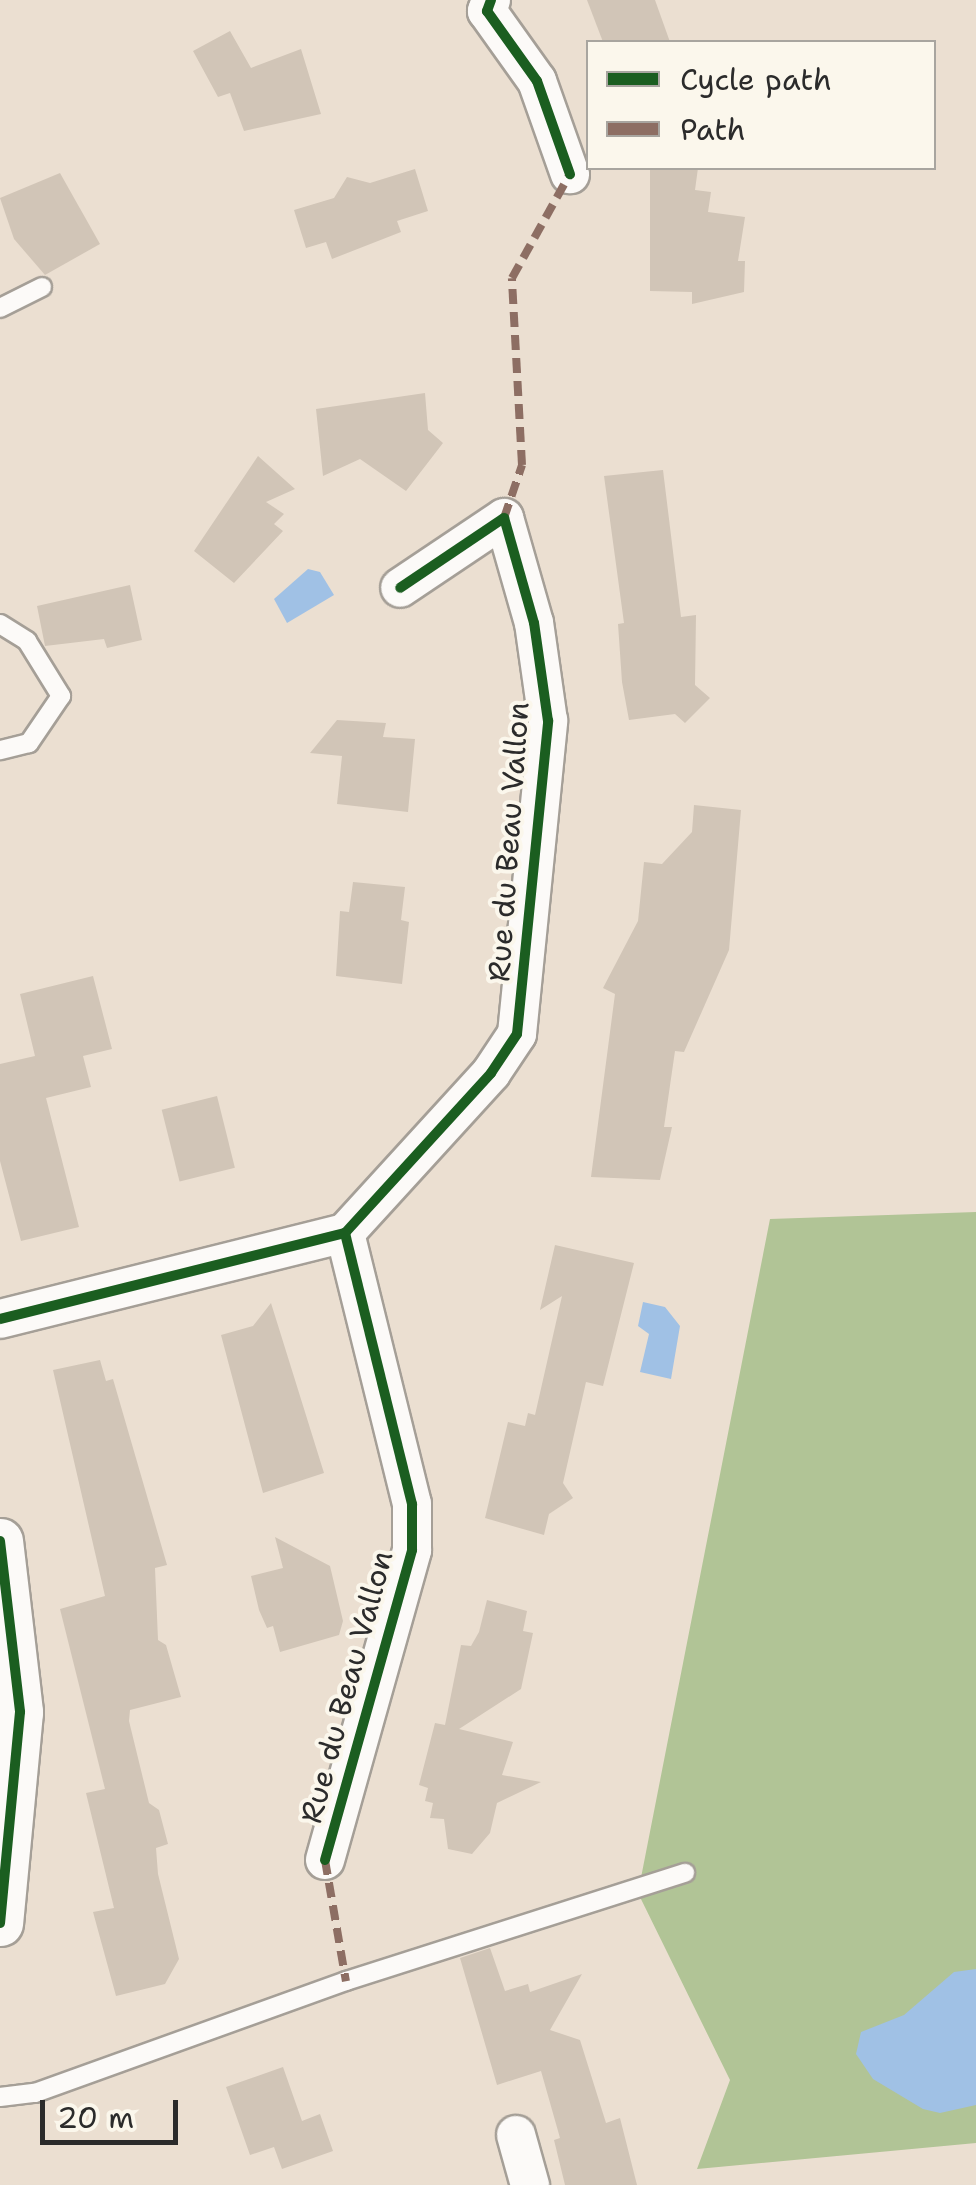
<!DOCTYPE html>
<html>
<head>
<meta charset="utf-8">
<style>
  body { margin:0 }
  #map { position:relative; width:976px; height:2185px; overflow:hidden; background:#ebdfd1; font-family:"Shantell Sans",sans-serif }
  div>[style] { position:absolute }
  .forest>* { inset:0; background:#b1c496 }
  .water>* { inset:0; background:#a0c1e5 }
  .building>* { inset:0; background:#d1c5b7; transform-origin:0 0 }
  .roads { filter:drop-shadow(2px 0 #a59f97) drop-shadow(-2px 0 #a59f97) drop-shadow(0 2px #a59f97) drop-shadow(0 -2px #a59f97) }
  .service>* { height:18px; margin:-9px; padding:0 9px; transform-origin:9px; border-radius:9px; background:#fcfaf8 }
  .minor>* { height:38px; margin:-19px; padding:0 19px; transform-origin:19px; border-radius:19px; background:#fcfaf8 }
  .tertiary>* { height:45px; margin:-22.5px; padding:0 22.5px; transform-origin:22.5px; border-radius:22.5px; background:#fcfaf8 }
  .quiet>* { height:8px; margin-top:-4px; transform-origin:0; background:repeating-linear-gradient(90deg,#8d6e63 0 15px,transparent 0 23px) }
  .cycleway>* { height:10px; margin:-5px; padding:0 5px; transform-origin:5px; border-radius:5px; background:#1b5e20 }
  span { translate:-50% -50%; white-space:nowrap; text-align:center; line-height:1.15; -webkit-text-stroke:8px #fbf7ec; paint-order:stroke }
  .street-label { font-size:30px; color:#2b2b2b }
  .legend { position:absolute; left:586px; top:40px; width:350px; height:130px; box-sizing:border-box; background:#fbf7ec; border:2px solid #a8a59f; margin:0; padding:12px 18px; list-style:none; font-size:30px; color:#2b2b2b }
  .legend li { display:flex; align-items:center; gap:20px; height:50px }
  .legend b { width:50px; border:2px solid #a8a59f }
  .scale { position:absolute; left:40px; top:2100px; width:138px; height:45px; box-sizing:border-box; border:5px solid #2b2b2b; border-top:0; padding-left:12px; font-size:30px; line-height:35px; white-space:nowrap; color:#2b2b2b; -webkit-text-stroke:8px #fbf7ec; paint-order:stroke }
</style>
</head>
<body>
<div id="map">
  <div class="forest">
    <div style="clip-path:polygon(976px 1212px,976px 2143px,697px 2169px,730px 2080px,638px 1893px,770px 1219px)"></div>
  </div>
  <div class="water">
    <div style="clip-path:polygon(308px 569px,320px 572px,334px 595px,287px 623px,274px 599px)"></div>
    <div style="clip-path:polygon(643px 1302px,665px 1307px,680px 1326px,671px 1379px,640px 1372px,649px 1334px,638px 1326px)"></div>
    <div style="clip-path:polygon(976px 1969px,976px 2105px,940px 2113px,923px 2109px,873px 2079px,856px 2054px,861px 2032px,904px 2015px,954px 1972px)"></div>
  </div>
  <div class="building">
    <div style="clip-path:polygon(587px 0,655px 0,670px 42px,603px 42px)"></div>
    <div style="clip-path:polygon(230px 31px,251px 68px,301px 49px,321px 114px,244px 131px,230px 93px,218px 97px,193px 51px)"></div>
    <div style="clip-path:polygon(650px 168px,698px 168px,695px 190px,711px 192px,708px 212px,745px 217px,738px 261px,745px 261px,744px 292px,692px 304px,692px 292px,650px 291px)"></div>
    <div style="clip-path:polygon(415px 169px,428px 211px,397px 221px,401px 232px,332px 259px,326px 242px,306px 248px,294px 210px,334px 198px,347px 177px,370px 183px)"></div>
    <div style="clip-path:polygon(60px 173px,100px 244px,45px 275px,14px 239px,0 198px)"></div>
    <div style="clip-path:polygon(425px 393px,428px 430px,443px 443px,406px 491px,360px 459px,323px 476px,316px 409px)"></div>
    <div style="clip-path:polygon(258px 456px,295px 489px,266px 502px,284px 514px,274px 524px,283px 531px,234px 583px,194px 551px)"></div>
    <div style="clip-path:polygon(663px 470px,681px 617px,696px 615px,695px 685px,710px 698px,685px 723px,675px 714px,629px 720px,622px 682px,618px 624px,624px 623px,604px 476px)"></div>
    <div style="clip-path:polygon(130px 585px,142px 640px,107px 648px,104px 639px,45px 646px,37px 606px)"></div>
    <div style="clip-path:polygon(337px 720px,386px 723px,383px 737px,415px 739px,408px 812px,337px 804px,342px 756px,310px 753px)"></div>
    <div style="clip-path:polygon(694px 805px,741px 810px,729px 950px,684px 1052px,675px 1051px,664px 1127px,672px 1127px,660px 1180px,591px 1177px,615px 994px,603px 988px,638px 921px,644px 862px,662px 864px,692px 832px)"></div>
    <div style="clip-path:polygon(353px 882px,405px 887px,401px 920px,409px 922px,402px 984px,336px 976px,340px 911px,349px 912px)"></div>
    <div style="clip-path:polygon(93px 976px,112px 1049px,83px 1056px,91px 1087px,46px 1098px,79px 1227px,21px 1241px,0 1161px,0 1064px,35px 1056px,20px 994px)"></div>
    <div style="left:217px;top:1096px;width:74px;height:57px;rotate:76deg"></div>
    <div style="clip-path:polygon(555px 1245px,634px 1263px,603px 1386px,586px 1382px,563px 1483px,573px 1498px,549px 1514px,544px 1535px,485px 1518px,508px 1422px,525px 1426px,528px 1413px,535px 1415px,562px 1296px,540px 1310px)"></div>
    <div style="clip-path:polygon(271px 1303px,324px 1473px,263px 1493px,221px 1335px,253px 1326px)"></div>
    <div style="clip-path:polygon(100px 1360px,106px 1381px,113px 1379px,167px 1565px,155px 1568px,158px 1640px,166px 1645px,181px 1697px,130px 1710px,129px 1721px,149px 1803px,159px 1810px,168px 1844px,156px 1848px,158px 1874px,179px 1959px,165px 1984px,116px 1996px,93px 1912px,114px 1908px,86px 1793px,105px 1789px,60px 1609px,105px 1596px,53px 1370px)"></div>
    <div style="clip-path:polygon(275px 1537px,330px 1566px,343px 1621px,339px 1635px,280px 1652px,273px 1626px,267px 1628px,259px 1610px,251px 1576px,283px 1568px)"></div>
    <div style="clip-path:polygon(487px 1600px,527px 1611px,523px 1631px,533px 1633px,521px 1689px,459px 1729px,513px 1742px,502px 1775px,541px 1782px,497px 1803px,490px 1833px,472px 1854px,448px 1849px,444px 1819px,430px 1818px,433px 1803px,425px 1801px,428px 1788px,419px 1785px,435px 1723px,445px 1725px,461px 1645px,471px 1646px,479px 1632px)"></div>
    <div style="clip-path:polygon(490px 1948px,505px 1991px,528px 1984px,530px 1992px,582px 1974px,550px 2030px,580px 2040px,606px 2123px,620px 2118px,637px 2185px,565px 2185px,554px 2140px,560px 2138px,541px 2071px,497px 2085px,460px 1958px)"></div>
    <div style="clip-path:polygon(283px 2067px,302px 2121px,320px 2114px,333px 2151px,282px 2169px,274px 2147px,250px 2155px,226px 2087px)"></div>
  </div>
  <div class="roads">
    <div class="service">
      <div style="left:0;top:308px;width:47px;rotate:-26.6deg"></div>
      <div style="left:0;top:624px;width:32px;rotate:32deg"></div>
      <div style="left:27px;top:641px;width:65px;rotate:58.3deg"></div>
      <div style="left:61px;top:696px;width:57px;rotate:124.2deg"></div>
      <div style="left:29px;top:743px;width:30px;rotate:166deg"></div>
      <div style="left:0;top:2097px;width:35px;rotate:-7deg"></div>
      <div style="left:35px;top:2093px;width:331px;rotate:-19.8deg"></div>
      <div style="left:346px;top:1981px;width:356px;rotate:-17.7deg"></div>
    </div>
    <div class="minor">
      <div style="left:491px;top:0;width:12px;rotate:110deg"></div>
      <div style="left:487px;top:11px;width:86px;rotate:54.5deg"></div>
      <div style="left:537px;top:81px;width:99px;rotate:70.5deg"></div>
      <div style="left:0;top:1319px;width:356px;rotate:-14deg"></div>
      <div style="left:345px;top:1233px;width:217px;rotate:-47.6deg"></div>
      <div style="left:491px;top:1073px;width:47px;rotate:-56.3deg"></div>
      <div style="left:517px;top:1034px;width:315px;rotate:-84.3deg"></div>
      <div style="left:548px;top:721px;width:99px;rotate:-98.1deg"></div>
      <div style="left:534px;top:623px;width:109px;rotate:-105.9deg"></div>
      <div style="left:504px;top:518px;width:125px;rotate:146.1deg"></div>
      <div style="left:325px;top:1860px;width:322px;rotate:-74.3deg"></div>
      <div style="left:412px;top:1550px;width:46px;rotate:-90deg"></div>
      <div style="left:412px;top:1504px;width:279px;rotate:-103.9deg"></div>
      <div style="left:516px;top:2135px;width:52px;rotate:74.4deg"></div>
    </div>
    <div class="tertiary">
      <div style="left:0;top:1541px;width:172px;rotate:83.3deg"></div>
      <div style="left:20px;top:1712px;width:212px;rotate:95.4deg"></div>
    </div>
  </div>
  <div class="quiet">
    <div style="left:504px;top:518px;width:56px;rotate:-71.2deg"></div>
    <div style="left:522px;top:465px;width:187px;rotate:-93.1deg"></div>
    <div style="left:512px;top:278px;width:119px;rotate:-60.9deg"></div>
    <div style="left:325px;top:1860px;width:123px;rotate:80.2deg"></div>
  </div>
  <div class="cycleway">
    <div style="left:491px;top:0;width:12px;rotate:110deg"></div>
    <div style="left:487px;top:11px;width:86px;rotate:54.5deg"></div>
    <div style="left:537px;top:81px;width:99px;rotate:70.5deg"></div>
    <div style="left:0;top:1319px;width:356px;rotate:-14deg"></div>
    <div style="left:345px;top:1233px;width:217px;rotate:-47.6deg"></div>
    <div style="left:491px;top:1073px;width:47px;rotate:-56.3deg"></div>
    <div style="left:517px;top:1034px;width:315px;rotate:-84.3deg"></div>
    <div style="left:548px;top:721px;width:99px;rotate:-98.1deg"></div>
    <div style="left:534px;top:623px;width:109px;rotate:-105.9deg"></div>
    <div style="left:504px;top:518px;width:125px;rotate:146.1deg"></div>
    <div style="left:0;top:1541px;width:172px;rotate:83.3deg"></div>
    <div style="left:20px;top:1712px;width:212px;rotate:95.4deg"></div>
    <div style="left:325px;top:1860px;width:322px;rotate:-74.3deg"></div>
    <div style="left:412px;top:1550px;width:46px;rotate:-90deg"></div>
    <div style="left:412px;top:1504px;width:279px;rotate:-103.9deg"></div>
  </div>
  <div class="street-label">
    <span style="left:509px;top:842px;rotate:-86deg">Rue du Beau Vallon</span>
    <span style="left:347px;top:1687px;rotate:-75deg">Rue du Beau Vallon</span>
  </div>
  <ul class="legend">
  <li><b style="height:12px;background:#1b5e20"></b>Cycle path</li>
  <li><b style="height:12px;background:#8d6e63"></b>Path</li>
  </ul>
  <div class="scale">20 m</div>
</div>
</body>
</html>
